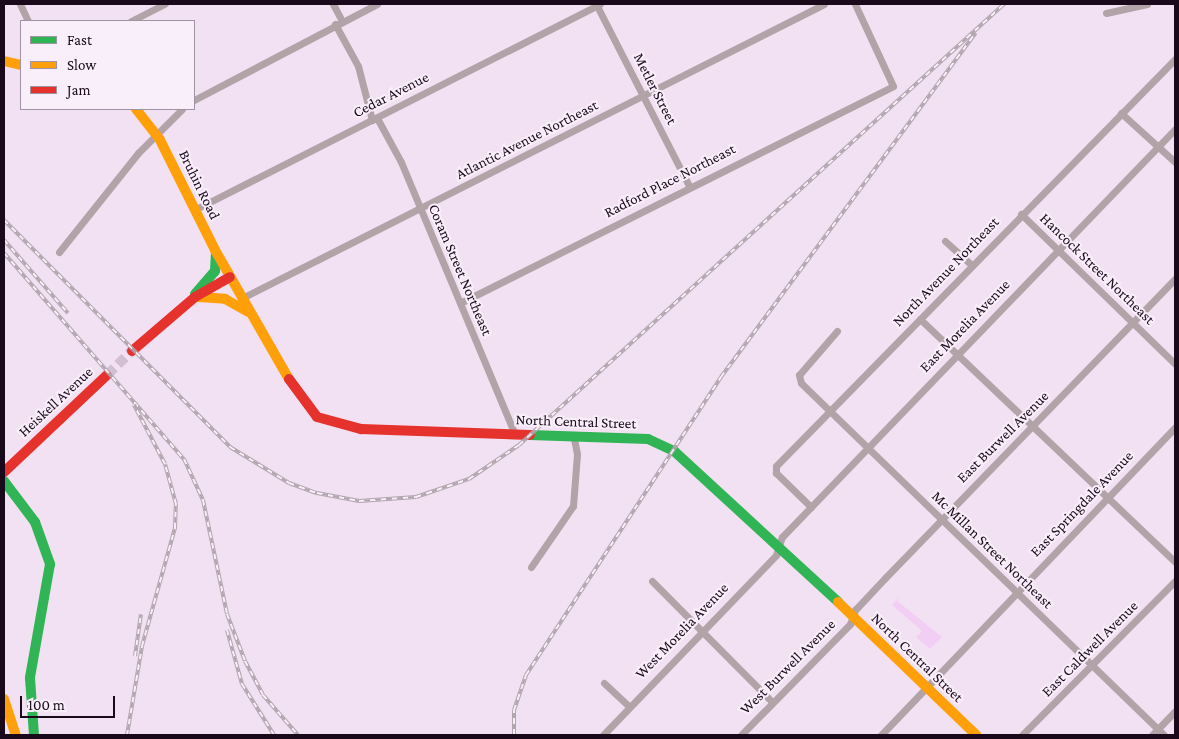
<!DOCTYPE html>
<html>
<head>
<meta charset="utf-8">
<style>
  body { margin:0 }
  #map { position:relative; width:1179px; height:739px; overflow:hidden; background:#f2e1f2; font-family:"Crimson Pro",serif }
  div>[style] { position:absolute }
  .green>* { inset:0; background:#f3cef4 }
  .secondary-tunnel>* { height:10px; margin-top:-5px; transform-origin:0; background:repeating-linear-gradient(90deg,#d2c0d2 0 10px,transparent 0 15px) }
  .street>* { height:7px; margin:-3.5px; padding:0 3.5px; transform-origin:3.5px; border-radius:3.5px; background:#b1a3a7 }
  .fast>* { height:10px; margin:-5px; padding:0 5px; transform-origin:5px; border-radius:5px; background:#30b455 }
  .slow>* { height:10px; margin:-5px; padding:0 5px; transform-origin:5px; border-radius:5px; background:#ff9f0a }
  .jam>* { height:10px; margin:-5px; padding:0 5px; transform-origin:5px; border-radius:5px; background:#e5322d }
  .rail>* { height:4px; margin-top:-2px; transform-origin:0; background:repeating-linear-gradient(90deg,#f9effa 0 5.5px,#b1a5ae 0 11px); box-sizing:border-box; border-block:1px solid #b1a5ae }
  span { translate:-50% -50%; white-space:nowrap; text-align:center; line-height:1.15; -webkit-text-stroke:4px #f9effa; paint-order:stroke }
  .street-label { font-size:15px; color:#1a081b }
  .frame { position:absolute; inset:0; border:5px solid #1a081b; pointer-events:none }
  .legend { position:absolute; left:20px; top:20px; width:175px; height:90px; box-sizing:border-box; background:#f9effa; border:1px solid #a093a1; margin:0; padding:6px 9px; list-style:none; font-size:15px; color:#1a081b }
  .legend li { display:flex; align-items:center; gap:10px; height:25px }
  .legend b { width:25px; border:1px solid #a093a1 }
  .scale { position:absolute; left:20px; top:696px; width:95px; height:22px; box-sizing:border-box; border:2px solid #1a081b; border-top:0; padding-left:6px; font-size:15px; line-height:18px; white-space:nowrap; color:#1a081b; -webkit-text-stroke:4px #f9effa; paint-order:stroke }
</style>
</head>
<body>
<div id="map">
  <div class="green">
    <div style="clip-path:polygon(900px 596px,897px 601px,942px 637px,930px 649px,916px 637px,922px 631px,892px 605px)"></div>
  </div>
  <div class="secondary-tunnel">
    <div style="left:107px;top:375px;width:35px;rotate:-44deg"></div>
  </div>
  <div class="street">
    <div style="left:20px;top:4px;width:19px;rotate:65deg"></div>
    <div style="left:333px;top:4px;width:19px;rotate:62deg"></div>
    <div style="left:596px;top:4px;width:204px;rotate:62.9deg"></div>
    <div style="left:1106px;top:13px;width:42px;rotate:-12.4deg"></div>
    <div style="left:131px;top:21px;width:38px;rotate:-27deg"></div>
    <div style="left:335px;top:24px;width:48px;rotate:61.3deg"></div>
    <div style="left:358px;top:66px;width:56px;rotate:75.5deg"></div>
    <div style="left:194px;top:100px;width:207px;rotate:-27.7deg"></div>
    <div style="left:1121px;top:113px;width:73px;rotate:42.2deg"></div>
    <div style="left:377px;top:118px;width:50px;rotate:61.4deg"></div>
    <div style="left:401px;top:162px;width:296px;rotate:67.3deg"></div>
    <div style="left:194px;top:210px;width:455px;rotate:-26.9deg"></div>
    <div style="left:1021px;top:214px;width:215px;rotate:44.2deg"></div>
    <div style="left:945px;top:241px;width:36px;rotate:42deg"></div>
    <div style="left:59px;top:252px;width:127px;rotate:-51.4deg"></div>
    <div style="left:138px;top:153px;width:62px;rotate:-45deg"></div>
    <div style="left:242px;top:298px;width:652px;rotate:-26.8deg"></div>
    <div style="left:460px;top:303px;width:484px;rotate:-26.6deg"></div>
    <div style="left:893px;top:86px;width:90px;rotate:-114.9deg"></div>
    <div style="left:920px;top:319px;width:352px;rotate:43.6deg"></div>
    <div style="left:837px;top:331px;width:58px;rotate:130.8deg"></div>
    <div style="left:799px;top:375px;width:8px;rotate:76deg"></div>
    <div style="left:801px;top:383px;width:506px;rotate:44.12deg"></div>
    <div style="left:811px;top:507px;width:49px;rotate:-135.8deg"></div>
    <div style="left:776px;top:473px;width:7px;rotate:-90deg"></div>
    <div style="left:776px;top:466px;width:570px;rotate:-45.57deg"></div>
    <div style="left:531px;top:567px;width:74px;rotate:-55.5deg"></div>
    <div style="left:573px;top:506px;width:52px;rotate:-85.6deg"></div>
    <div style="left:577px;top:454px;width:15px;rotate:-101deg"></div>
    <div style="left:652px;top:581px;width:170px;rotate:45.2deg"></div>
    <div style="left:604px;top:683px;width:34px;rotate:43deg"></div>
    <div style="left:603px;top:735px;width:250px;rotate:-46.1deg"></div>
    <div style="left:776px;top:555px;width:19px;rotate:-72deg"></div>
    <div style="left:782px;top:537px;width:566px;rotate:-46.07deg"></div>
    <div style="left:741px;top:735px;width:156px;rotate:-45.5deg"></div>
    <div style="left:850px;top:624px;width:15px;rotate:-70deg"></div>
    <div style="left:855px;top:610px;width:44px;rotate:-46.8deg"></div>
    <div style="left:885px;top:578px;width:417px;rotate:-45.9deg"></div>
    <div style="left:881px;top:735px;width:426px;rotate:-46.3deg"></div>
    <div style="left:1022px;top:735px;width:217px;rotate:-45.2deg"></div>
    <div style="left:1152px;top:735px;width:33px;rotate:-46deg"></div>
  </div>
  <div class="fast">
    <div style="left:195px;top:294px;width:30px;rotate:-49deg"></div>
    <div style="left:215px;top:271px;width:17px;rotate:-87deg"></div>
    <div style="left:530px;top:435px;width:118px;rotate:1.9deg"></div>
    <div style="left:648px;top:439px;width:29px;rotate:25deg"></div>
    <div style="left:674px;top:451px;width:223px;rotate:42.6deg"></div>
    <div style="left:4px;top:481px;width:51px;rotate:52.9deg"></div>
    <div style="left:35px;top:522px;width:45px;rotate:70.3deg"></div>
    <div style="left:50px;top:564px;width:116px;rotate:100deg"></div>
    <div style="left:30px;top:678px;width:57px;rotate:86deg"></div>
  </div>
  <div class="slow">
    <div style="left:4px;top:61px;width:17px;rotate:13deg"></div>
    <div style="left:136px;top:109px;width:39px;rotate:52deg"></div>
    <div style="left:160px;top:140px;width:123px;rotate:63.4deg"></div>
    <div style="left:215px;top:250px;width:149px;rotate:60.2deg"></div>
    <div style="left:199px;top:297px;width:26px;rotate:4deg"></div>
    <div style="left:225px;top:299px;width:26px;rotate:29deg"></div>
    <div style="left:838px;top:602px;width:192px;rotate:43.9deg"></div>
    <div style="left:4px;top:699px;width:38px;rotate:72deg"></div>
  </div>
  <div class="jam">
    <div style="left:132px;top:351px;width:83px;rotate:-40.6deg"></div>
    <div style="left:195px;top:297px;width:40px;rotate:-29.7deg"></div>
    <div style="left:289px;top:379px;width:47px;rotate:53.6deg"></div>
    <div style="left:317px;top:417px;width:46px;rotate:15.3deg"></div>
    <div style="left:361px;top:429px;width:169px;rotate:2deg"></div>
    <div style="left:4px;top:472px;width:141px;rotate:-43.3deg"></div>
  </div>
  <div class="rail">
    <div style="left:4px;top:220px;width:320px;rotate:45.1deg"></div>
    <div style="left:230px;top:447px;width:69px;rotate:31.4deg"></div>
    <div style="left:289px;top:483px;width:30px;rotate:20deg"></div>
    <div style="left:317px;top:493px;width:43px;rotate:10.8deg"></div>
    <div style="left:359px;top:501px;width:57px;rotate:-4deg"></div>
    <div style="left:416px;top:497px;width:56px;rotate:-18.8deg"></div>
    <div style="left:469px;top:479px;width:60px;rotate:-34.2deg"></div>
    <div style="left:519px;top:445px;width:656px;rotate:-42.28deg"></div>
    <div style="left:4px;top:240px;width:97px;rotate:48.8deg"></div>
    <div style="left:4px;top:253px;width:274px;rotate:48.9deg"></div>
    <div style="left:184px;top:459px;width:45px;rotate:65.1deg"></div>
    <div style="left:203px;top:500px;width:116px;rotate:78.1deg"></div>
    <div style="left:227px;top:614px;width:50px;rotate:69deg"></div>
    <div style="left:245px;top:661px;width:38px;rotate:62deg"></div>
    <div style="left:263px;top:695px;width:53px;rotate:48.8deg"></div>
    <div style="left:227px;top:630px;width:56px;rotate:74.5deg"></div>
    <div style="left:242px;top:684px;width:60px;rotate:57.9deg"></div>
    <div style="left:135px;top:656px;width:42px;rotate:-81.9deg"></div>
    <div style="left:127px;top:735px;width:90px;rotate:-80.4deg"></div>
    <div style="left:142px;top:646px;width:123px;rotate:-74.4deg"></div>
    <div style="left:175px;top:528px;width:24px;rotate:-88deg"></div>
    <div style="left:176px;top:504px;width:41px;rotate:-105.4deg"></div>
    <div style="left:165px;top:464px;width:67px;rotate:-117.7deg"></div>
    <div style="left:514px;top:735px;width:25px;rotate:-90deg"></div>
    <div style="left:514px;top:710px;width:37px;rotate:-71deg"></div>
    <div style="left:526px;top:675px;width:356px;rotate:-56.8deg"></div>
    <div style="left:721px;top:377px;width:428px;rotate:-53.5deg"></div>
  </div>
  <div class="street-label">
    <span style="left:655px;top:89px;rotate:63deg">Metler Street</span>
    <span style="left:391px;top:95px;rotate:-27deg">Cedar Avenue</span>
    <span style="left:527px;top:140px;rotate:-27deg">Atlantic Avenue Northeast</span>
    <span style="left:670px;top:181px;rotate:-27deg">Radford Place Northeast</span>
    <span style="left:199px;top:185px;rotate:64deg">Bruhin Road</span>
    <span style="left:1097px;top:269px;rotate:44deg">Hancock Street Northeast</span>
    <span style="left:460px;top:270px;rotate:67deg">Coram Street Northeast</span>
    <span style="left:946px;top:272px;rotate:-46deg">North Avenue Northeast</span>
    <span style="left:965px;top:326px;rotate:-46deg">East Morelia Avenue</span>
    <span style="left:56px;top:402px;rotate:-43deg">Heiskell Avenue</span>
    <span style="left:576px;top:422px;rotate:2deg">North Central Street</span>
    <span style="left:1003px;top:437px;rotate:-45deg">East Burwell Avenue</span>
    <span style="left:1082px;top:504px;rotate:-46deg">East Springdale Avenue</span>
    <span style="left:992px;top:550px;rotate:44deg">Mc Millan Street Northeast</span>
    <span style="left:682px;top:631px;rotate:-46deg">West Morelia Avenue</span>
    <span style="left:1090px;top:649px;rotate:-45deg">East Caldwell Avenue</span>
    <span style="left:917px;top:658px;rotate:44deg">North Central Street</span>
    <span style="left:788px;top:667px;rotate:-45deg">West Burwell Avenue</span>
  </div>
  <div class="frame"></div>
  <ul class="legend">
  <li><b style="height:6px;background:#30b455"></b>Fast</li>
  <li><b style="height:6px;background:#ff9f0a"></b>Slow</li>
  <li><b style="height:6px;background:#e5322d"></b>Jam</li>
  </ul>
  <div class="scale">100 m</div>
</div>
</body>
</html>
